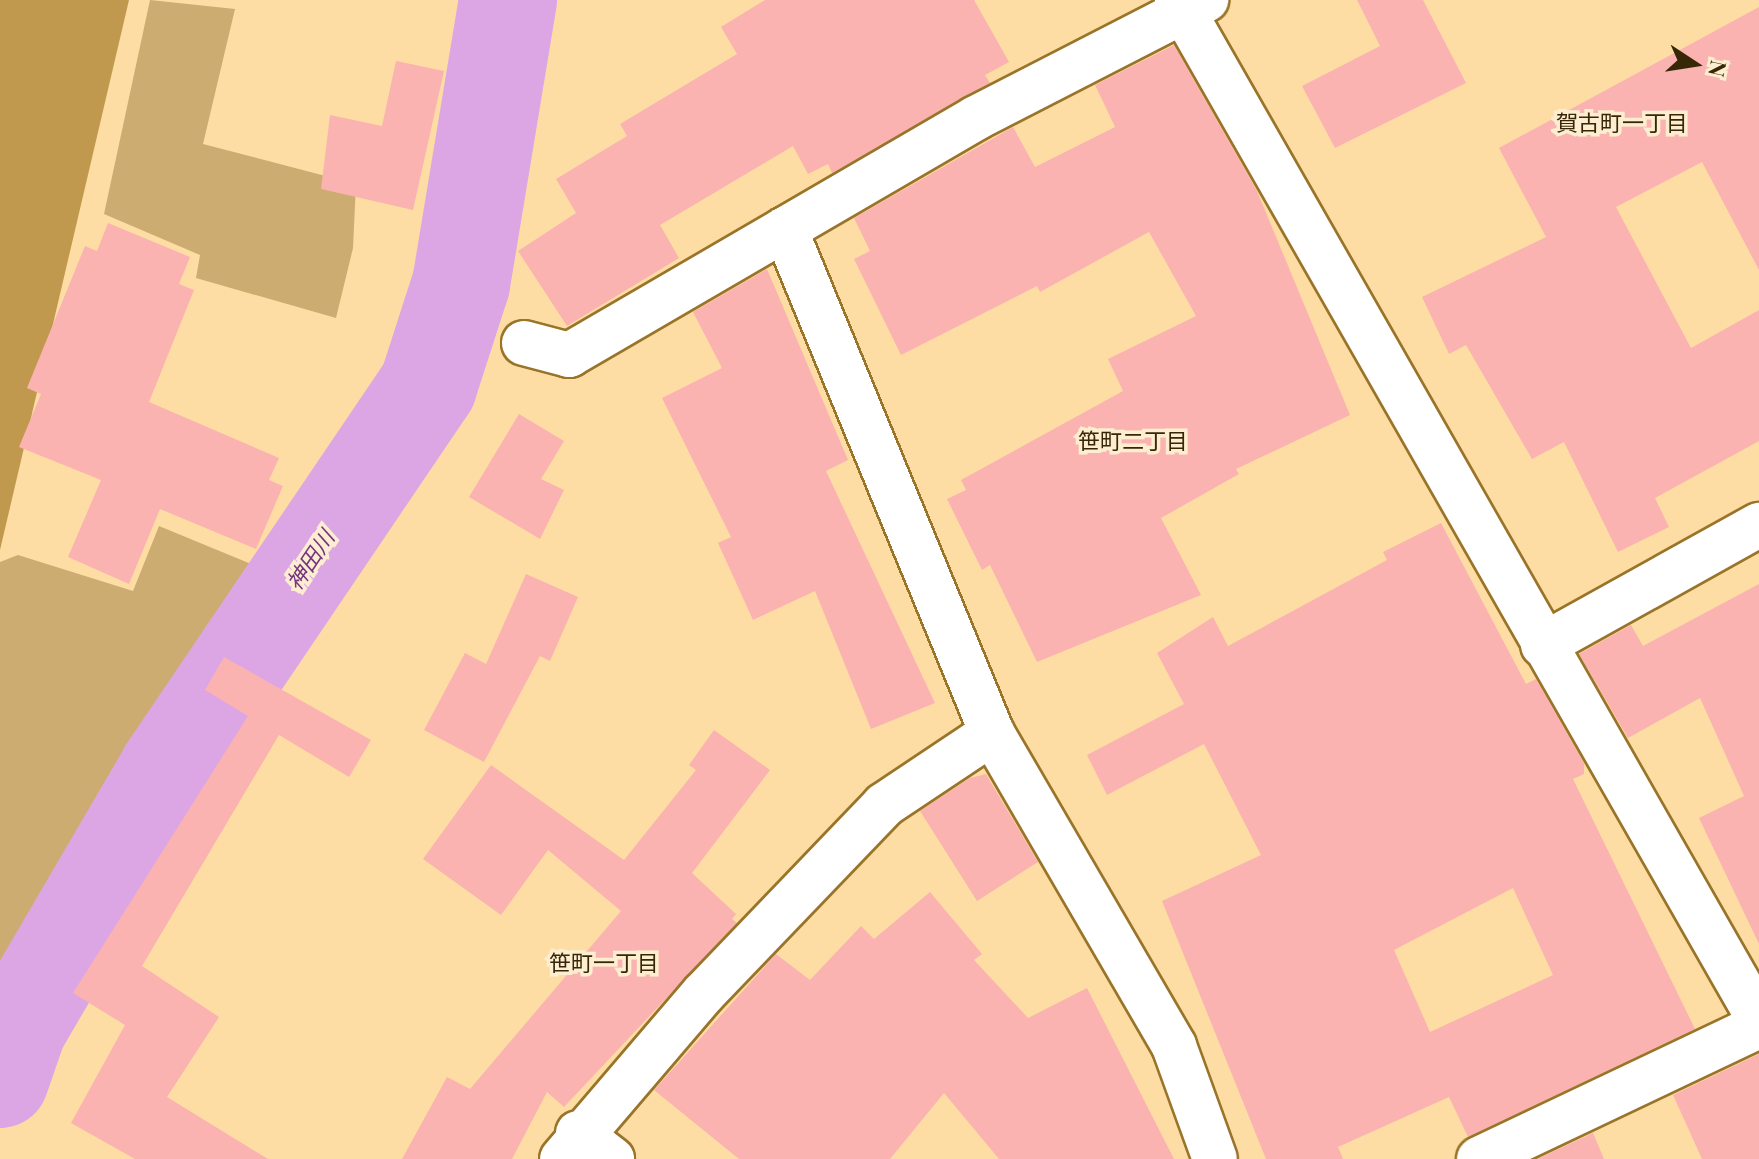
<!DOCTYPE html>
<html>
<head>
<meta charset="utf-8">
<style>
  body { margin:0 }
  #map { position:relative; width:1759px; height:1159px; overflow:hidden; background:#fddda4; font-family:"Playfair Display","Noto Sans JP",serif }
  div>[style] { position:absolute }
  .green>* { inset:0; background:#ccac71 }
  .forest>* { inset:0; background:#c0994e }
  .river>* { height:98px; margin:-49px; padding:0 49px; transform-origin:49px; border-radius:49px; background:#dca6e4 }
  .building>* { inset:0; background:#fab3b0 }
  .roads { filter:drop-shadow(2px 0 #997429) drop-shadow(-2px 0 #997429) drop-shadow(0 2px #997429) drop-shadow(0 -2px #997429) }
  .minor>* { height:44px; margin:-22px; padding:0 22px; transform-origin:22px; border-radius:22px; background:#fff }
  span { translate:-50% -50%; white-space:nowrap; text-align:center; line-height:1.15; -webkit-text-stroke:7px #fdedd1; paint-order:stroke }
  .neighbourhood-label { font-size:22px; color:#372707 }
  .water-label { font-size:22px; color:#75357f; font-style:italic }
  .north { position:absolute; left:1655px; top:24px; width:80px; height:80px; -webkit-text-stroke:6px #fdedd1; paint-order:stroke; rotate:102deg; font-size:22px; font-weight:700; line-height:32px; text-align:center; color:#372707 }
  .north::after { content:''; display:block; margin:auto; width:28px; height:36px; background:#372707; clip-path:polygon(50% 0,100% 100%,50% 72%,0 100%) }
</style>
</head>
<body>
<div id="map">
  <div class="green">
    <div style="clip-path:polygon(150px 0,235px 9px,203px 144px,356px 184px,353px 248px,336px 318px,196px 278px,200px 255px,104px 214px)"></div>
    <div style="clip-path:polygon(159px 526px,256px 566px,36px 912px,0 1020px,0 562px,18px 555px,133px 591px)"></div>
  </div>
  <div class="forest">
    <div style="clip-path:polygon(0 0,129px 0,0 550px)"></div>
  </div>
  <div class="river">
    <div style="left:0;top:1079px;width:55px;rotate:-70.9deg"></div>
    <div style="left:18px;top:1027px;width:298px;rotate:-59.7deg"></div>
    <div style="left:168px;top:770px;width:464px;rotate:-55.9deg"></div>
    <div style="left:428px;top:386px;width:107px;rotate:-72.1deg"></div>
    <div style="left:461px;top:284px;width:288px;rotate:-80.6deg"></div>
  </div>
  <div class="building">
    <div style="clip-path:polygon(765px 0,974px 0,1009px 62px,985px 75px,990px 83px,832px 173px,828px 164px,808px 174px,793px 146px,660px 225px,679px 258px,567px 326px,518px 251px,576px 213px,556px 179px,627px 136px,620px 124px,737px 54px,721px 27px)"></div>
    <div style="clip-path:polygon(1357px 0,1423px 0,1466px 83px,1335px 148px,1302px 86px,1380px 46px)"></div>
    <div style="clip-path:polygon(1759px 7px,1759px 270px,1702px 162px,1616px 207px,1691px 348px,1759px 310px,1759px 441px,1655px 498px,1669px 527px,1618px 552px,1564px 442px,1532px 459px,1466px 345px,1449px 354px,1422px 297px,1546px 237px,1499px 148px)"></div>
    <div style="clip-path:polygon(1174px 45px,1257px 191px,1350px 415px,1236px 469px,1239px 474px,1161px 518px,1201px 595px,1037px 662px,990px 565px,982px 570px,947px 499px,966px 490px,961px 480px,1123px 391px,1108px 359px,1196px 316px,1149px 232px,1040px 292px,1037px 286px,901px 355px,854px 259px,870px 251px,854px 218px,1013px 127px,1035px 167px,1115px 127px,1095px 85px)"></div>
    <div style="clip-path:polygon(396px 61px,444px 71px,413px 210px,321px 189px,330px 115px,382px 126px)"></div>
    <div style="clip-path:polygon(108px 223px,190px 257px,179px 284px,194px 290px,149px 402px,279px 458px,269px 480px,283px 486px,256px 549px,160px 509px,129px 584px,68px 557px,101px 480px,19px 447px,41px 394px,27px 388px,85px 246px,97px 251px)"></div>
    <div style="clip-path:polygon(767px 269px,848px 460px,826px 471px,935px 703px,871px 729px,815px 591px,753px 620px,718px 543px,731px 537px,662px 398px,722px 368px,693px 312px)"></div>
    <div style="clip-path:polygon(519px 414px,564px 441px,541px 479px,564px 490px,540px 539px,469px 497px)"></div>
    <div style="clip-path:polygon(evenodd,1441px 523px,1526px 684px,1536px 679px,1584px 763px,1584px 774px,1573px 779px,1695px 1029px,1468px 1137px,1449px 1097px,1338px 1147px,1343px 1159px,1266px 1159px,1162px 901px,1261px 855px,1204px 744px,1107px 795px,1087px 755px,1184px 704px,1157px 653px,1213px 617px,1228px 646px,1387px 560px,1383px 552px,1441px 523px,1513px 888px,1553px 975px,1430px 1032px,1394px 950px,1513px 888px)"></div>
    <div style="clip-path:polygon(526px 574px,578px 597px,550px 661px,540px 656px,484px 762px,424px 730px,465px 653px,486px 664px)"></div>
    <div style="clip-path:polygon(1759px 584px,1759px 944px,1699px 818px,1744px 796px,1700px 698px,1628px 738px,1579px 654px,1631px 625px,1643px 646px)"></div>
    <div style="clip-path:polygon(224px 657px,371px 740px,349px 777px,279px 735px,142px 966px,219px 1017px,167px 1097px,268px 1159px,135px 1159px,71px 1123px,125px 1025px,73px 993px,248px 716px,205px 690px)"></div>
    <div style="clip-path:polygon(714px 730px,770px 770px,692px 873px,736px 914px,732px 919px,737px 923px,564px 1107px,547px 1092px,512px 1159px,402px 1159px,447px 1077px,470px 1089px,621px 911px,548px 850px,501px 915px,423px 859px,491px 765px,624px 860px,696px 770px,689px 765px)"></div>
    <div style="clip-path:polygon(986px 774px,1038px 862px,977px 901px,920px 811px,970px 778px)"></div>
    <div style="clip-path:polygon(930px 892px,982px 954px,974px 960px,1028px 1018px,1087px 988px,1174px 1159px,999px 1159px,944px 1093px,890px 1159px,739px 1159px,654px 1090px,776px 954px,810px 980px,861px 926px,874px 939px)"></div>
    <div style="clip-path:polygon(1759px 1054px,1759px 1159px,1702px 1159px,1673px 1095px)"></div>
    <div style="clip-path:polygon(1593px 1133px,1604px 1159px,1537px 1159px)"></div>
  </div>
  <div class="roads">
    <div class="minor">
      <div style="left:1177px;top:0;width:1173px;rotate:60.27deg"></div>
      <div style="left:785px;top:229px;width:545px;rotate:67.67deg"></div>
      <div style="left:992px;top:733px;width:362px;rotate:59.8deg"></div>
      <div style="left:1174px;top:1046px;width:120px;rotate:70.1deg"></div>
      <div style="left:524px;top:343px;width:47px;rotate:14.9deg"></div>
      <div style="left:569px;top:355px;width:471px;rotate:-30.2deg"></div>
      <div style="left:976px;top:118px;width:259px;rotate:-27.2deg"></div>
      <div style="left:1543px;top:645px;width:247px;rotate:-29.1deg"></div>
      <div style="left:578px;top:1133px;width:43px;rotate:37.4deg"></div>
      <div style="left:562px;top:1159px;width:218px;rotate:-49.5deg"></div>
      <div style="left:704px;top:993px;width:260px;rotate:-46.2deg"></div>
      <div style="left:884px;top:805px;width:130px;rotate:-33.7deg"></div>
      <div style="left:1479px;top:1159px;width:310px;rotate:-25.4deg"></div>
    </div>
  </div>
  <div class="neighbourhood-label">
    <span style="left:1622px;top:123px">賀古町一丁目</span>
    <span style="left:1133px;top:441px">笹町二丁目</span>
    <span style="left:604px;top:963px">笹町一丁目</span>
  </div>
  <div class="water-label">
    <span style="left:310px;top:560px;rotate:-56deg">神田川</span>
  </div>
  <div class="north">N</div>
</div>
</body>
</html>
